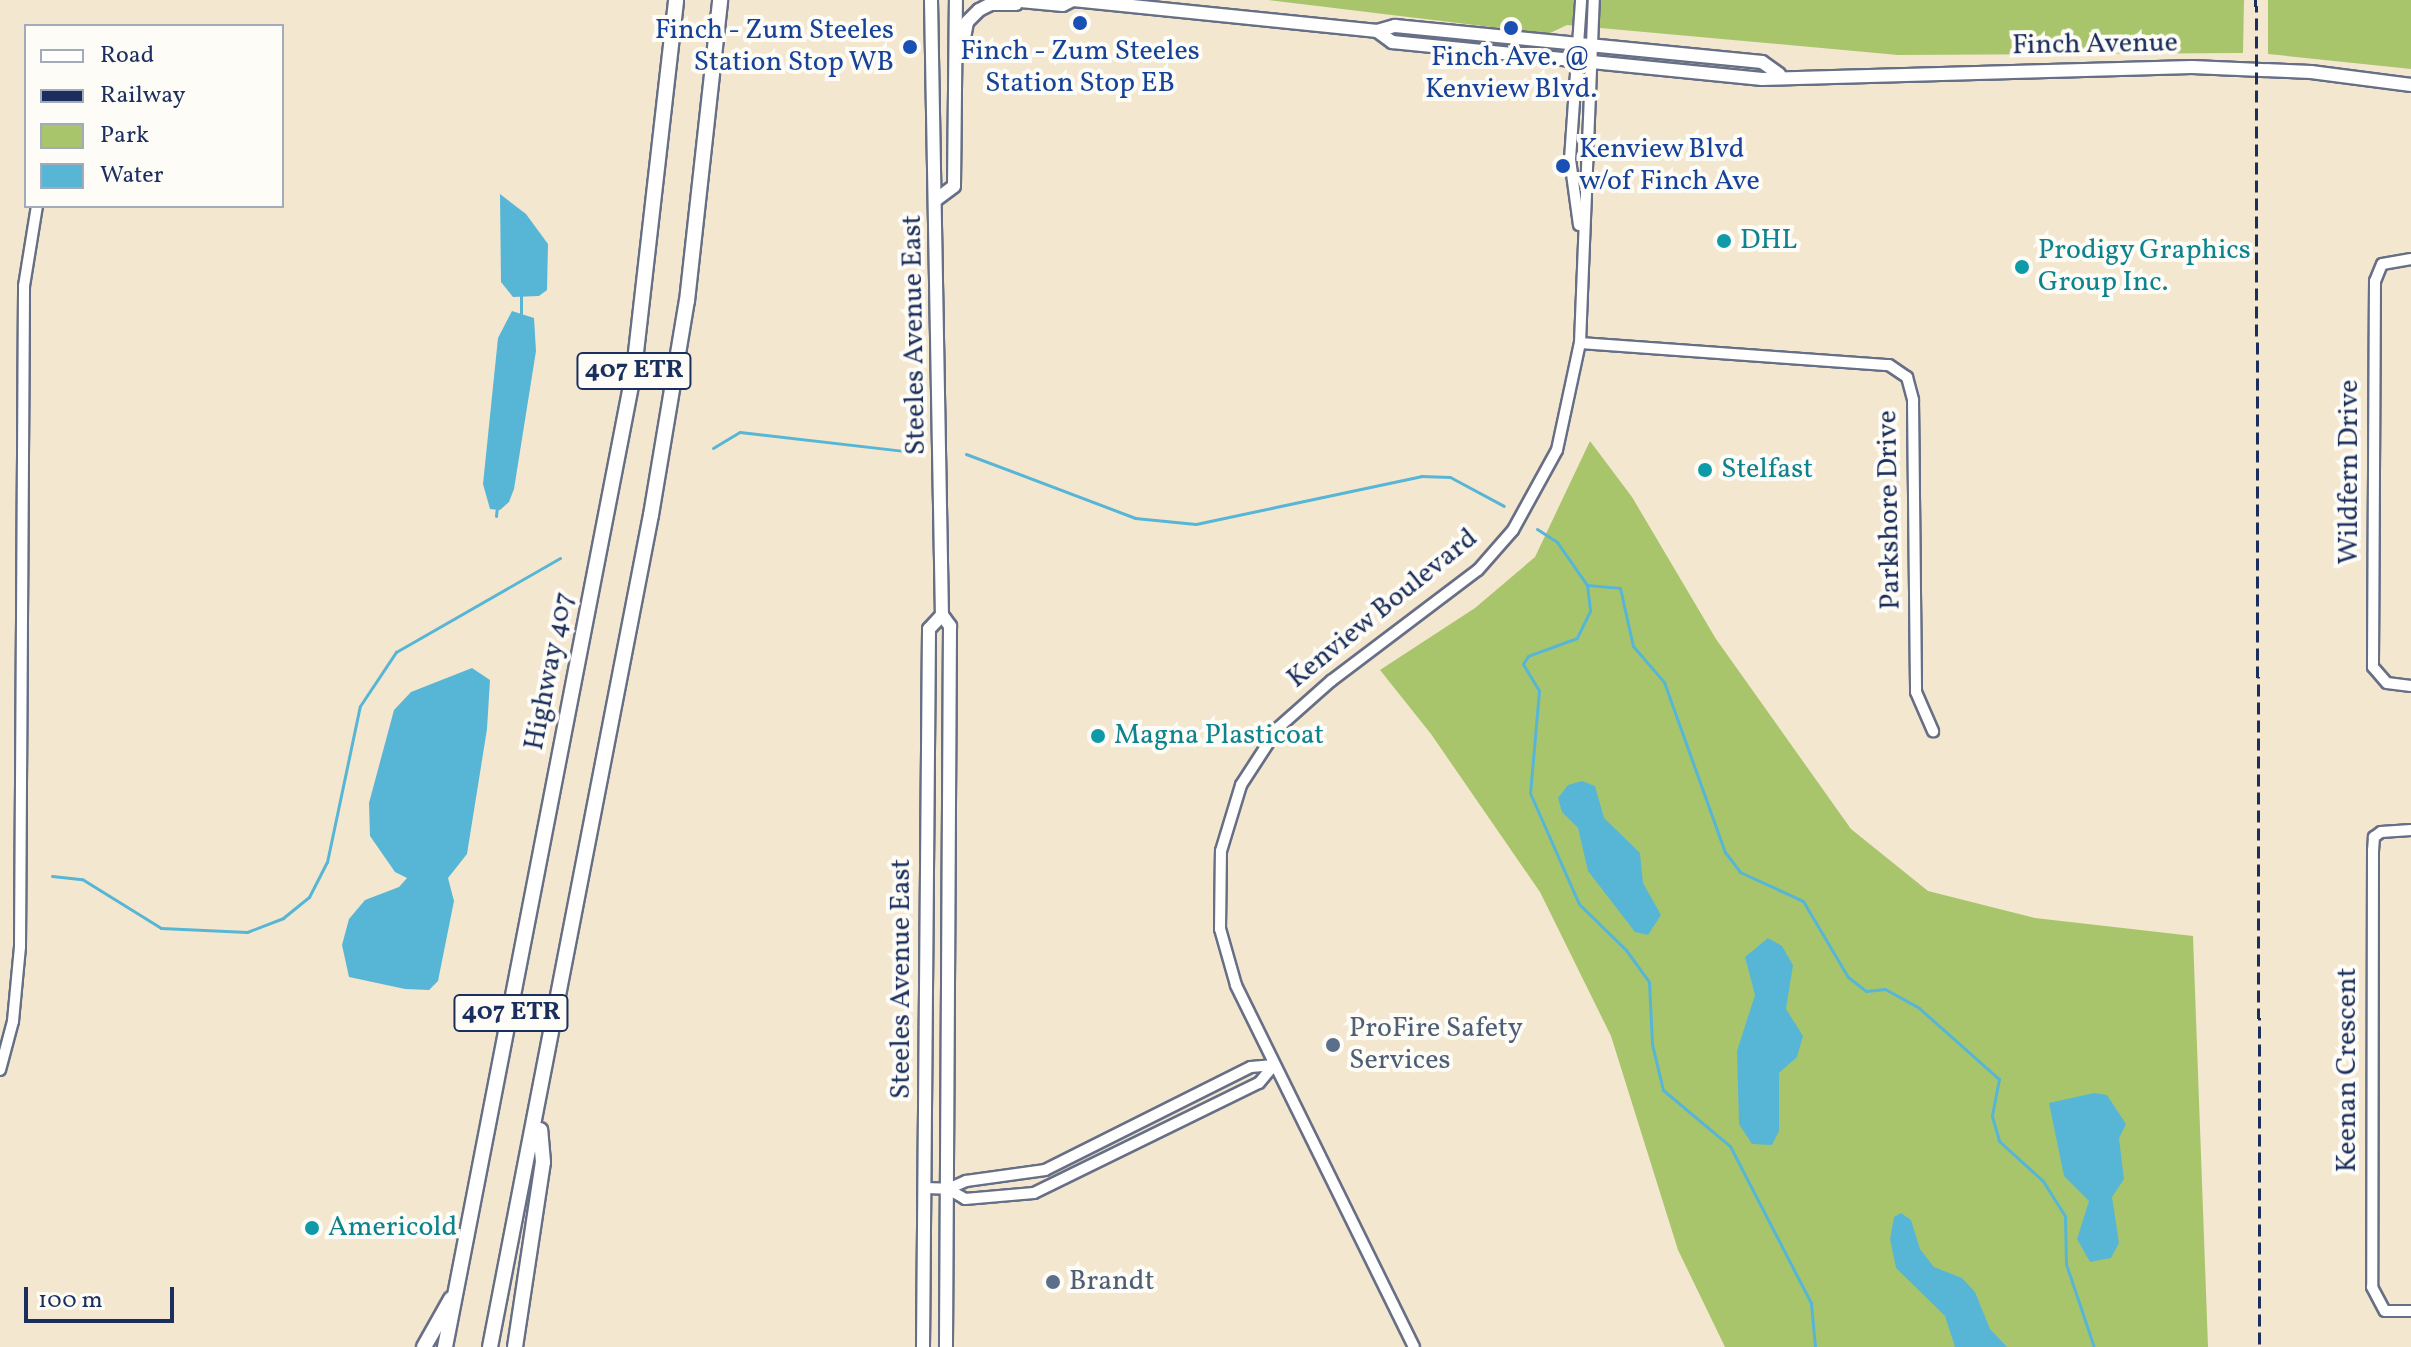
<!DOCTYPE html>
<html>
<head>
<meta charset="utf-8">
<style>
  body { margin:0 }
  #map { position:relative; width:2411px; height:1347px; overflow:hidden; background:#f4e7cf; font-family:Vollkorn,serif }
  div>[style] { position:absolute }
  .green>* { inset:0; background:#a9c56c }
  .water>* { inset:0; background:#57b6d6 }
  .stream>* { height:3px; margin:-1.5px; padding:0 1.5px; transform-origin:1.5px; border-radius:1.5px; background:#57b6d6 }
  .roads { filter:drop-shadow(2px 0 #676f86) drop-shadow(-2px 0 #676f86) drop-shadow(0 2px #676f86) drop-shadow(0 -2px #676f86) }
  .minor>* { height:10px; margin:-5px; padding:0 5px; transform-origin:5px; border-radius:5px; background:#fff }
  .major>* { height:12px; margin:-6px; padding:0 6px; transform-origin:6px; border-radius:6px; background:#fff }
  .highway>* { height:14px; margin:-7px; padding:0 7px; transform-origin:7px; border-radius:7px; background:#fff }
  .rail>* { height:3px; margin-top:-1.5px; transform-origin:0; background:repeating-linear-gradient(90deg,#1b2f5e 0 12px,transparent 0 18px) }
  .dots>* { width:22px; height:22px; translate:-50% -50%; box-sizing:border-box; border:4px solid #fdfcf7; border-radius:50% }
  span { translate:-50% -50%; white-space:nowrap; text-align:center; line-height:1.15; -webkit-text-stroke:8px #fdfcf7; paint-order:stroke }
  .shield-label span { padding:2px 6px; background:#fdfcf7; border:2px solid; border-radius:6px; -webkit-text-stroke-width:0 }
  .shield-label { font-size:26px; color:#1b2f5e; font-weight:700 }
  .transit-label { font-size:28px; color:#164399 }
  .right { translate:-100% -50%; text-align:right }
  .left { translate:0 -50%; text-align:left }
  .street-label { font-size:28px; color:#1b2f5e }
  .culture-label { font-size:28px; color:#0d838f }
  .service-label { font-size:28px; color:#4e5e75 }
  .legend { position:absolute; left:24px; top:24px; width:260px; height:184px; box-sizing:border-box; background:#fdfcf7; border:2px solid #a3aaba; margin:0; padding:10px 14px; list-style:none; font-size:24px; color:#1b2f5e }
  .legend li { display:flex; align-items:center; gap:16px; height:40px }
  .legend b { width:40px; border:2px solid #a3aaba }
  .scale { position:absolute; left:24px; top:1287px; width:150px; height:36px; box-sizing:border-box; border:4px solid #1b2f5e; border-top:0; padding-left:10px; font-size:24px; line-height:28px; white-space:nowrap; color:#1b2f5e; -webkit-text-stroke:6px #fdfcf7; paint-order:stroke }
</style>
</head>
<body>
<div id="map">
  <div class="green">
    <div style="clip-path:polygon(1268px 0,2244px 0,2243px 53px,1898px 55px,1567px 25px,1548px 34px)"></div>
    <div style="clip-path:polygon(2268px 0,2411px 0,2411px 69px,2268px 54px)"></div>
    <div style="clip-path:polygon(1590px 441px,1632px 497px,1716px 639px,1851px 829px,1928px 891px,2035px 918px,2193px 936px,2208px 1347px,1725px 1347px,1678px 1250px,1611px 1036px,1540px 892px,1431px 734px,1380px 670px,1475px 608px,1535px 557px)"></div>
  </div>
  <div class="water">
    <div style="clip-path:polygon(500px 194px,526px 214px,548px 244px,547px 290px,539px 296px,513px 297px,501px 282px)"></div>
    <div style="clip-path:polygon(512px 311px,534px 318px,536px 351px,514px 489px,509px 502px,500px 510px,490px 509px,483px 484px,498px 338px)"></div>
    <div style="clip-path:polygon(472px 668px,490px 680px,487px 729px,467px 854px,448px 878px,454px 901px,438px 981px,429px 990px,405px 989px,349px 977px,342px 945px,349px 919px,365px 900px,399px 887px,407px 878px,395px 872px,370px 836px,369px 803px,394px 710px,411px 692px)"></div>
    <div style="clip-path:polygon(1582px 781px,1595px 786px,1604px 818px,1640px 853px,1643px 883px,1661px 915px,1648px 935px,1635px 932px,1588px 871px,1578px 828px,1562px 812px,1558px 798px,1568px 785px)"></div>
    <div style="clip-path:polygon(1768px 938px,1782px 946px,1793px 965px,1786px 1009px,1803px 1036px,1797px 1057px,1779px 1073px,1779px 1131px,1772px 1145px,1752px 1144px,1739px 1124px,1737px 1051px,1755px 995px,1745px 957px)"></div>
    <div style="clip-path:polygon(2094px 1093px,2107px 1095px,2126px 1124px,2119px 1138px,2124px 1179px,2112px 1197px,2119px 1243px,2111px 1258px,2090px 1262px,2077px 1239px,2089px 1201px,2064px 1176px,2049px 1103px)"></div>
    <div style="clip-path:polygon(1901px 1213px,1911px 1220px,1920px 1249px,1934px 1267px,1962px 1278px,1975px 1292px,1990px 1329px,2007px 1347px,1955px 1347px,1945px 1316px,1896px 1268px,1890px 1239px,1894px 1217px)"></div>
  </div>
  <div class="stream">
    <div style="left:521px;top:296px;width:17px;rotate:90deg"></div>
    <div style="left:713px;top:448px;width:31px;rotate:-31deg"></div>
    <div style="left:740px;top:432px;width:173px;rotate:6.6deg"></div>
    <div style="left:966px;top:454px;width:181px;rotate:20.7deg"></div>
    <div style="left:1135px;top:518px;width:61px;rotate:5.6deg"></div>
    <div style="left:1196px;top:524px;width:230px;rotate:-12deg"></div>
    <div style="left:1421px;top:476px;width:29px;rotate:2deg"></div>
    <div style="left:1450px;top:477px;width:61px;rotate:28.2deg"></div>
    <div style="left:496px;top:516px;width:9px;rotate:-84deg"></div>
    <div style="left:1537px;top:529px;width:24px;rotate:33deg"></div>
    <div style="left:1557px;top:542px;width:52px;rotate:55.1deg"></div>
    <div style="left:1587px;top:585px;width:26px;rotate:83deg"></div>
    <div style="left:1590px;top:611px;width:30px;rotate:116deg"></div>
    <div style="left:1577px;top:638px;width:52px;rotate:159.8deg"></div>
    <div style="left:1528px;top:656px;width:9px;rotate:122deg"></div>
    <div style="left:1523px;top:664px;width:31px;rotate:59deg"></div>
    <div style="left:1539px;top:691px;width:102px;rotate:95deg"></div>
    <div style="left:1530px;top:793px;width:121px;rotate:66.2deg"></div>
    <div style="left:1579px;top:904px;width:66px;rotate:44.4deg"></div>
    <div style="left:1626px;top:950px;width:39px;rotate:54deg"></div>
    <div style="left:1649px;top:982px;width:62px;rotate:87.2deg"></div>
    <div style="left:1652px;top:1044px;width:47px;rotate:76.6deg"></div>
    <div style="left:1663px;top:1090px;width:87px;rotate:39.9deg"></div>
    <div style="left:1730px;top:1146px;width:177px;rotate:62.7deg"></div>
    <div style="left:1811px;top:1303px;width:44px;rotate:84.8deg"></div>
    <div style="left:1587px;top:585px;width:33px;rotate:5deg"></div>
    <div style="left:1620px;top:588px;width:59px;rotate:77.4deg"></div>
    <div style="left:1633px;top:646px;width:48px;rotate:49.3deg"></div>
    <div style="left:1664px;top:682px;width:181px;rotate:70.3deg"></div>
    <div style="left:1725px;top:852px;width:25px;rotate:53deg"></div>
    <div style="left:1740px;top:872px;width:69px;rotate:24.7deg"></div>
    <div style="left:1803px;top:901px;width:88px;rotate:59.4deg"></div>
    <div style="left:1848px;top:977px;width:23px;rotate:38deg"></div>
    <div style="left:1866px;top:991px;width:19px;rotate:-6deg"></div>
    <div style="left:1885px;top:989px;width:39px;rotate:29deg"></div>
    <div style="left:1919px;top:1008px;width:107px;rotate:41.6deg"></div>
    <div style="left:1999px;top:1079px;width:38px;rotate:101deg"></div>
    <div style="left:1992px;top:1116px;width:26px;rotate:74deg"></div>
    <div style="left:1999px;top:1141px;width:59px;rotate:42.3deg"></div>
    <div style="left:2043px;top:1181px;width:41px;rotate:57.8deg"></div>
    <div style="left:2065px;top:1216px;width:48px;rotate:88.8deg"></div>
    <div style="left:2066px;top:1264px;width:88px;rotate:71.4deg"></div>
    <div style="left:52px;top:876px;width:30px;rotate:6deg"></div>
    <div style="left:82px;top:879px;width:93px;rotate:31.8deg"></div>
    <div style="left:161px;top:928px;width:86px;rotate:2.7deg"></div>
    <div style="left:247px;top:932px;width:39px;rotate:-21deg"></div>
    <div style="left:283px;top:918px;width:33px;rotate:-39deg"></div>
    <div style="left:309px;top:897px;width:39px;rotate:-63deg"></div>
    <div style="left:327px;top:862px;width:159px;rotate:-78.1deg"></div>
    <div style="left:360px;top:706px;width:65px;rotate:-56.3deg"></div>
    <div style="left:396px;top:652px;width:189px;rotate:-29.8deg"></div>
  </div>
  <div class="roads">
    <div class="minor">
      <div style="left:1579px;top:225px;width:67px;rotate:-97.8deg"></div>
      <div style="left:1570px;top:159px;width:159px;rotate:-86deg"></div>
      <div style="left:2411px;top:259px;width:29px;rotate:170deg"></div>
      <div style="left:2382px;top:264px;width:18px;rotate:112deg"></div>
      <div style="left:2375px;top:281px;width:386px;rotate:90.3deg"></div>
      <div style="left:2373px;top:667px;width:21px;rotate:49deg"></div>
      <div style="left:2387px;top:683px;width:24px;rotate:7deg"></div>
      <div style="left:1580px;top:343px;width:310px;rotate:4.1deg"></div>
      <div style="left:1889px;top:365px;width:22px;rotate:34deg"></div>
      <div style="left:1907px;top:377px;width:24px;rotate:75deg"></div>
      <div style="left:1913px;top:400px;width:292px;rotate:89.4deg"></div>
      <div style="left:1916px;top:692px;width:43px;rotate:66.4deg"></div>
      <div style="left:2411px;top:830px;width:30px;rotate:176deg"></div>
      <div style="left:2381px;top:832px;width:9px;rotate:144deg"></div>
      <div style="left:2374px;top:837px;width:13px;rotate:94deg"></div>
      <div style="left:2373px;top:850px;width:437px;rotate:90.1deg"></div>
      <div style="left:2372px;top:1287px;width:27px;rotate:62deg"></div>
      <div style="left:2385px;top:1311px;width:26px"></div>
      <div style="left:0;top:1070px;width:51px;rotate:-75.1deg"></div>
      <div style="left:13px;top:1021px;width:74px;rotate:-84.6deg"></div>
      <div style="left:20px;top:947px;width:661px;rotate:-89.65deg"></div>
      <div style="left:24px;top:286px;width:81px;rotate:-80.8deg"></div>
      <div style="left:925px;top:1188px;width:23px;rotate:2deg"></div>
      <div style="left:948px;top:1189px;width:20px;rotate:-24deg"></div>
      <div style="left:966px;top:1181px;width:80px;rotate:-7.9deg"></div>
      <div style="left:1045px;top:1170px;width:230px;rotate:-26.6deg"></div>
      <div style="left:1251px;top:1067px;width:23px;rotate:-5deg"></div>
      <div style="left:948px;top:1189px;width:20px;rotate:30deg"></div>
      <div style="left:965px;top:1199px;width:69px;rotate:-5deg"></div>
      <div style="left:1034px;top:1193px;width:250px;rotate:-26.1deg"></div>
      <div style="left:1259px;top:1083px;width:23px;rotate:-50deg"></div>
      <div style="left:1414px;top:1347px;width:403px;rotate:-116.2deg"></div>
      <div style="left:1236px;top:985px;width:58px;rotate:-105.9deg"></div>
      <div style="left:1220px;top:929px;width:78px;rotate:-89.3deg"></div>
      <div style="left:1221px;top:851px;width:69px;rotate:-73.1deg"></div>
      <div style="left:1241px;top:785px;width:68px;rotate:-57deg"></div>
      <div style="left:1278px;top:728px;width:71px;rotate:-41.6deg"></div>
      <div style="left:1331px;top:681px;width:184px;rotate:-37.1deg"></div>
      <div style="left:1478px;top:570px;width:53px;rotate:-48.8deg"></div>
      <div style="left:1513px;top:530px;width:91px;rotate:-61.2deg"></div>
      <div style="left:1557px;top:450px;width:109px;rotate:-77.9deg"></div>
      <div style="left:1580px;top:343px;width:343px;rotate:-87.7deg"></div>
    </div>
    <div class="major">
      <div style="left:931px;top:0;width:615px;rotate:88.98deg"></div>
      <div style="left:942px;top:615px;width:14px;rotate:54deg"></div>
      <div style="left:950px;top:626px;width:721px;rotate:90.32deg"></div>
      <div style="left:1010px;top:0;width:53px;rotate:5.4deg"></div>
      <div style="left:1063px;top:5px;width:11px;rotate:-27deg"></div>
      <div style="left:1073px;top:0;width:306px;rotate:5.8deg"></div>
      <div style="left:1377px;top:31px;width:19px;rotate:-16deg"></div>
      <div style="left:1395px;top:26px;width:369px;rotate:5.6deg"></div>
      <div style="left:1762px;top:62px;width:21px;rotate:35deg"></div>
      <div style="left:1377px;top:31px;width:19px;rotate:36deg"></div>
      <div style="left:1392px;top:42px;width:372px;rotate:5.7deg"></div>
      <div style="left:1762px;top:79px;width:430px;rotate:-1.6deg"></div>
      <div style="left:2192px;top:67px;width:119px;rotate:2.4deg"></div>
      <div style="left:2311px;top:72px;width:101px;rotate:7.4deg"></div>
      <div style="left:963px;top:43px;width:21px;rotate:-79deg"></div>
      <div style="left:967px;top:22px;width:17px;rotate:-45deg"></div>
      <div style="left:979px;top:10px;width:13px;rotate:-27deg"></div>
      <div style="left:991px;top:4px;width:25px"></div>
      <div style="left:937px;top:199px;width:21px;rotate:-37deg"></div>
      <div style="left:954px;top:186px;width:186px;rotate:-89.4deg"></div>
      <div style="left:923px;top:1347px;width:718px;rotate:-89.52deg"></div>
      <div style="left:929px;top:629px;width:19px;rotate:-47deg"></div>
    </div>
    <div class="highway">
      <div style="left:424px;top:1347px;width:55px;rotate:-60.6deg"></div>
      <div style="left:445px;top:1347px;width:995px;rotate:-79.05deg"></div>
      <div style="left:634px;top:370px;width:372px;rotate:-83.5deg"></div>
      <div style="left:490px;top:1347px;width:847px;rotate:-79.05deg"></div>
      <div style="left:651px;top:515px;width:217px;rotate:-80.5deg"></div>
      <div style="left:687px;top:301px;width:303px;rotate:-83.7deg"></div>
      <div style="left:515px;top:1347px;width:187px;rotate:-81.4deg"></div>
      <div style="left:543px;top:1162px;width:32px;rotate:-95deg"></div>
    </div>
  </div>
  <div class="rail">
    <div style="left:2256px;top:0;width:1347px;rotate:89.83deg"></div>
  </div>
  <div class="dots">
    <div style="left:1080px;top:23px;background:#1a4fb4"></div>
    <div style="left:1511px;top:28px;background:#1a4fb4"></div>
    <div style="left:910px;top:47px;background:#1a4fb4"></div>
    <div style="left:1563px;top:166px;background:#1a4fb4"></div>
    <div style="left:1724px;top:241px;background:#0f9aa8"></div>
    <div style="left:2022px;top:267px;background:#0f9aa8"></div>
    <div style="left:1705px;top:470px;background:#0f9aa8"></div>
    <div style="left:1098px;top:736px;background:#0f9aa8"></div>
    <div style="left:1333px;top:1045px;background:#5c6f8a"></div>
    <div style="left:312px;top:1228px;background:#0f9aa8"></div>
    <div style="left:1053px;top:1282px;background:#5c6f8a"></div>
  </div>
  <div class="shield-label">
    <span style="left:634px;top:371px">407 ETR</span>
    <span style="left:511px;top:1013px">407 ETR</span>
  </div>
  <div class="transit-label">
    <span class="right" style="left:894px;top:47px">Finch - Zum Steeles<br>Station Stop WB</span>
    <span style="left:1080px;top:68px">Finch - Zum Steeles<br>Station Stop EB</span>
    <span style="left:1511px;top:74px">Finch Ave. @<br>Kenview Blvd.</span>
    <span class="left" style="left:1579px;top:166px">Kenview Blvd<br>w/of Finch Ave</span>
  </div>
  <div class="street-label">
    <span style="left:2095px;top:45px;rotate:-1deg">Finch Avenue</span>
    <span style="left:915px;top:335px;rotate:-91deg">Steeles Avenue East</span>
    <span style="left:2350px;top:472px;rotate:-90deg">Wildfern Drive</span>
    <span style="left:1890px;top:510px;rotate:-91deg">Parkshore Drive</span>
    <span style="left:1383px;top:609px;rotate:-39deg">Kenview Boulevard</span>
    <span style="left:550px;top:671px;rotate:-79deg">Highway 407</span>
    <span style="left:902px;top:979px;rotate:-90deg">Steeles Avenue East</span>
    <span style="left:2348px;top:1070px;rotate:-90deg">Keenan Crescent</span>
  </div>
  <div class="culture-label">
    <span class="left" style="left:1740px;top:241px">DHL</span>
    <span class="left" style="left:2038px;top:267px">Prodigy Graphics<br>Group Inc.</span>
    <span class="left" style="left:1721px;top:470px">Stelfast</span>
    <span class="left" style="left:1114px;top:736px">Magna Plasticoat</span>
    <span class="left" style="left:328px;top:1228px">Americold</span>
  </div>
  <div class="service-label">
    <span class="left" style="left:1349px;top:1045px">ProFire Safety<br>Services</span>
    <span class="left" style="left:1069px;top:1282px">Brandt</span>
  </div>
  <ul class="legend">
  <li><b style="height:10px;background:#fff"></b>Road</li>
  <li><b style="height:10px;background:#1b2f5e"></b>Railway</li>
  <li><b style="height:22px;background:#a9c56c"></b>Park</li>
  <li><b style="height:22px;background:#57b6d6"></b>Water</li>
  </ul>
  <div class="scale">100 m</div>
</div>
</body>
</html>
